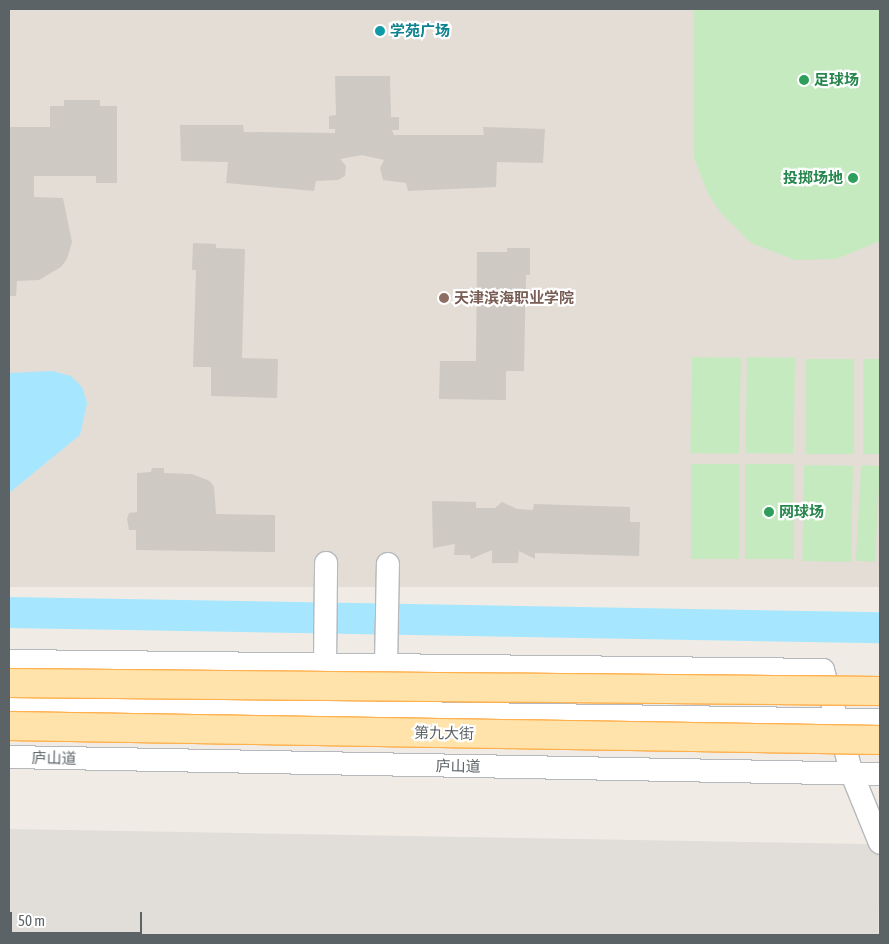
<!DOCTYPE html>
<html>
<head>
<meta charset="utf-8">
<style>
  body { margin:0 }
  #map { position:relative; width:889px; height:944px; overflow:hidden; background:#f0ece5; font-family:"Asap Condensed","Noto Sans SC",sans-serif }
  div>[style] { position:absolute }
  .industrial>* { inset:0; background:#e1ded9; transform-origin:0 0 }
  .education>* { inset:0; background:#e3ddd5; transform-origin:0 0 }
  .green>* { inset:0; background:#c6eabf; transform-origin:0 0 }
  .water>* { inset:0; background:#a6e7ff; transform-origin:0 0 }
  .building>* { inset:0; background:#cec9c3 }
  .roads { filter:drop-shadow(1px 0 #b5b9bd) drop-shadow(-1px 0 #b5b9bd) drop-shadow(0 1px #b5b9bd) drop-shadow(0 -1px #b5b9bd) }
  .minor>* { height:22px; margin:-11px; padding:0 11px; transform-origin:11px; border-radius:11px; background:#fff }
  .bridges { filter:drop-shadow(1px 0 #ffb04f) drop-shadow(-1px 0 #ffb04f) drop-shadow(0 1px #ffb04f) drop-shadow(0 -1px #ffb04f) }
  .major-bridge>* { height:28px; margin:-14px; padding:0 14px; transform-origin:14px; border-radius:14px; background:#ffe3ab }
  .dots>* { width:14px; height:14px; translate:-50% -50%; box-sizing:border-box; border:2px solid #fff; border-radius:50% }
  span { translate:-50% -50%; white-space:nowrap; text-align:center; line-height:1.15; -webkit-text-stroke:4.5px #fff; paint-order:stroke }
  .culture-label { font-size:15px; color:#0d838f; font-weight:700 }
  .left { translate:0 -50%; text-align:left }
  .leisure-label { font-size:15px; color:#27864d; font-weight:700 }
  .right { translate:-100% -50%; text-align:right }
  .education-label { font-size:15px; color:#785e54; font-weight:700 }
  .street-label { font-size:15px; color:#5c6367 }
  .frame { position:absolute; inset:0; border:10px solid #5c6367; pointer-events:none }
  .scale { position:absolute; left:10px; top:912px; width:132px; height:22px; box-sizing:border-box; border:2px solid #5c6367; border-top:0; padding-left:6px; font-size:15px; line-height:18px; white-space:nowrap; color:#5c6367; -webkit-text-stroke:4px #fff; paint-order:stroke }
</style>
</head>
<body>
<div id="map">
  <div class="industrial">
    <div style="left:9px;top:829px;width:871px;height:106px;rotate:1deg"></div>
  </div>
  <div class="education">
    <div style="left:9px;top:9px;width:871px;height:578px"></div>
  </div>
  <div class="green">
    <div style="clip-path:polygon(694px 9px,880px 9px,880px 241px,836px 259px,795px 260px,751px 243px,721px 213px,709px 196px,694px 158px)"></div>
    <div style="left:692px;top:357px;width:49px;height:96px;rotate:1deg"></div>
    <div style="left:747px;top:357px;width:48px;height:96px;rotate:1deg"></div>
    <div style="left:806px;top:359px;width:48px;height:95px"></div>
    <div style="left:863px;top:359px;width:17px;height:95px"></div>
    <div style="left:691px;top:464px;width:48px;height:95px"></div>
    <div style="left:745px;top:464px;width:49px;height:95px"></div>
    <div style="left:804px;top:465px;width:49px;height:96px;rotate:1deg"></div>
    <div style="left:861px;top:465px;width:19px;height:96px;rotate:3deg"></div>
  </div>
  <div class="water">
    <div style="clip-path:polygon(52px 371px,71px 376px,82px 387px,87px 403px,80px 435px,9px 493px,9px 373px)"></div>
    <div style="left:9px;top:597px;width:871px;height:31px;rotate:1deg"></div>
  </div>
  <div class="building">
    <div style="clip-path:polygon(335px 76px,390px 76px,391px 117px,399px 117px,399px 130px,392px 130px,394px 135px,484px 135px,483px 127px,545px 129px,543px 163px,497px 162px,496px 187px,408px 191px,406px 183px,383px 180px,380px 168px,384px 160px,362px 155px,340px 159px,346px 166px,345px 176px,338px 180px,316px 181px,314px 191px,226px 183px,228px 162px,181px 161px,180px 125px,243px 125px,244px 132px,335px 133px,335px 129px,329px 129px,329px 116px,336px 115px)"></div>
    <div style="clip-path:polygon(64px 100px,100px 100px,100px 106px,117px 106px,117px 183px,96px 183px,96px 176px,34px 176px,34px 197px,63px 198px,72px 242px,67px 259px,61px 267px,39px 280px,17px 281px,16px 296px,9px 296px,9px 127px,50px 127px,50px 106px,64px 106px)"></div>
    <div style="clip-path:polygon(193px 243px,216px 244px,216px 248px,245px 249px,242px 358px,278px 359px,277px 398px,211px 396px,211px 367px,193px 367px,196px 270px,192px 270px)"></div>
    <div style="clip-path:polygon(507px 248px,530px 248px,530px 275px,526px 275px,524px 371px,506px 371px,506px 400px,439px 399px,440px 361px,476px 361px,477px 252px,507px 252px)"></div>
    <div style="clip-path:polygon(152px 468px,164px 468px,164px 473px,192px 474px,210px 481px,214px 487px,216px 514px,275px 515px,275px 552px,136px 550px,136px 530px,129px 530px,127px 519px,129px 513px,137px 512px,137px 473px,151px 472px)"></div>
    <div style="clip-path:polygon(432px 501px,476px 502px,476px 508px,495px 508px,502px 502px,517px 509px,533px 510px,534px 504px,630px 507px,630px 522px,640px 522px,639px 556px,535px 553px,535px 559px,519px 551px,518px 563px,492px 563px,492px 550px,471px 559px,470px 555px,454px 555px,455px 544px,433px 548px)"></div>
  </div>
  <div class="roads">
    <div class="minor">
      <div style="left:9px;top:661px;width:814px;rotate:0.63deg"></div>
      <div style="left:823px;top:670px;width:108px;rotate:74.4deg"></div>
      <div style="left:852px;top:774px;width:74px;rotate:67.9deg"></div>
      <div style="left:325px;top:665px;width:102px;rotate:-89.4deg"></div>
      <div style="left:386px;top:665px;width:101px;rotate:-88.9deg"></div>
      <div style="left:9px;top:707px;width:871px;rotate:0.86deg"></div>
      <div style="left:9px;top:757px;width:871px;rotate:1.12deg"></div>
    </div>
  </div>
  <div class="bridges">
    <div class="major-bridge">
      <div style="left:9px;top:683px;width:871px;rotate:0.53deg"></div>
      <div style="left:9px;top:726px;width:871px;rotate:0.92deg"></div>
    </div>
  </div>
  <div class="dots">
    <div style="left:380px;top:31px;background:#0f9aa8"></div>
    <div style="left:804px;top:80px;background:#2e9e5b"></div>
    <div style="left:853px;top:178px;background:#2e9e5b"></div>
    <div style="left:444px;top:298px;background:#8d6e63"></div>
    <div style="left:769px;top:512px;background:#2e9e5b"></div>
  </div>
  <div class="culture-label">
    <span class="left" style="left:390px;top:31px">学苑广场</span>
  </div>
  <div class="leisure-label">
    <span class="left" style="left:814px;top:80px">足球场</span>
    <span class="right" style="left:843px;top:178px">投掷场地</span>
    <span class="left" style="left:779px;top:512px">网球场</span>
  </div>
  <div class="education-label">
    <span class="left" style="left:454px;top:298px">天津滨海职业学院</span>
  </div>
  <div class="street-label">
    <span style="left:444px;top:733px;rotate:1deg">第九大街</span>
    <span style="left:54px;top:758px;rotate:1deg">庐山道</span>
    <span style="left:458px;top:766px;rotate:1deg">庐山道</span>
  </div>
  <div class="frame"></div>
  <div class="scale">50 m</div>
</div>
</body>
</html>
